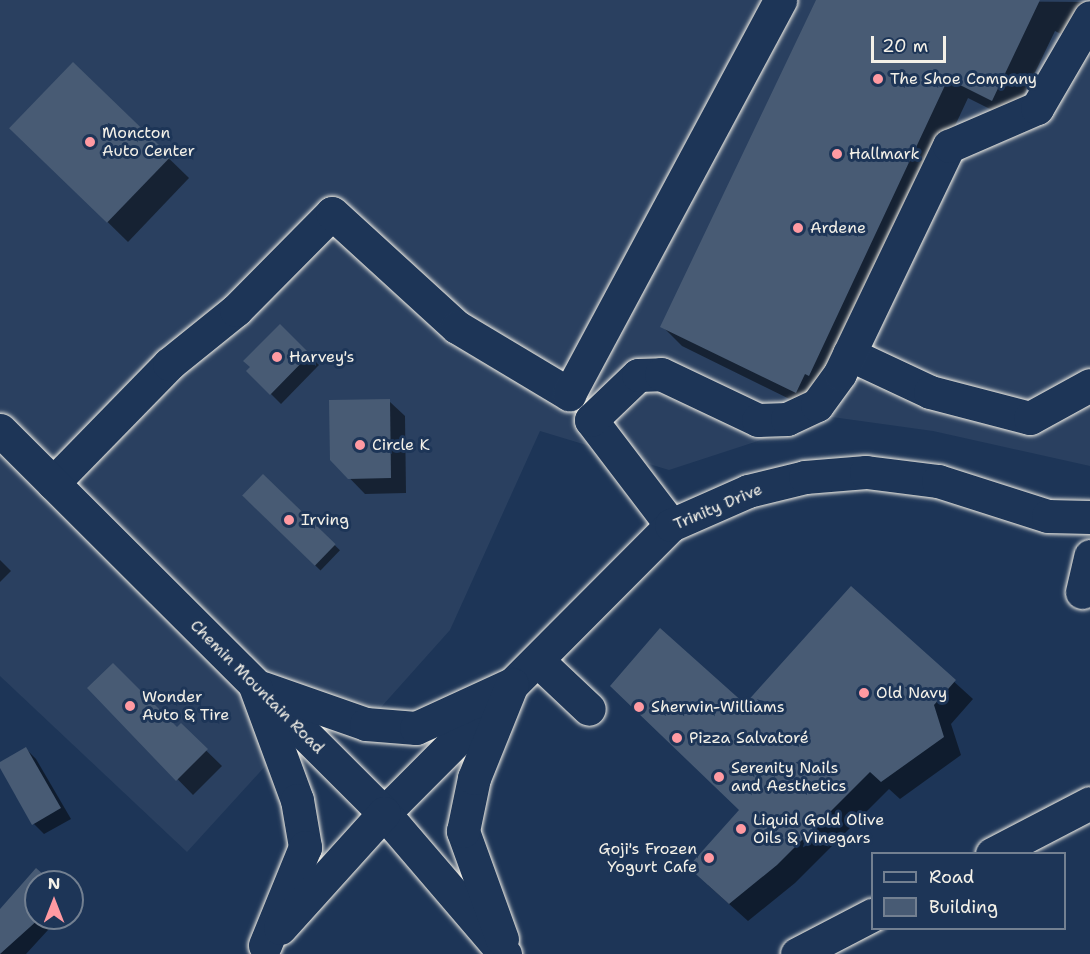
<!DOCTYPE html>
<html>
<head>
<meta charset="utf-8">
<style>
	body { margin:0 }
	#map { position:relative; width:1090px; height:954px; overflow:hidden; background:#1d3557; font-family:"Shantell Sans",sans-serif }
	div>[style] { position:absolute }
	.built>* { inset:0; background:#2a4060 }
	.shadow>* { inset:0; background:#0007; transform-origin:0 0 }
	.building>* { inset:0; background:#485b74; transform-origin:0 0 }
	.roads { filter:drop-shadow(0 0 2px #f4f1e8) drop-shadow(0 0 2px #f4f1e8) }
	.minor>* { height:33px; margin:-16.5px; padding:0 16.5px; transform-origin:16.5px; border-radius:16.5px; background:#1d3557 }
	.major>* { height:33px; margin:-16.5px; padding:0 16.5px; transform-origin:16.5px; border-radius:16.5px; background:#1d3557 }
	.highway>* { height:33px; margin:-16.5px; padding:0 16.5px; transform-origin:16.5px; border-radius:16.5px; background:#1d3557 }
	.dots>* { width:16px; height:16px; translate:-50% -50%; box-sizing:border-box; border:3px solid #1d3557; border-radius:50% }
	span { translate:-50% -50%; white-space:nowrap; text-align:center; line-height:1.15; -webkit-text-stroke:6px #1d3557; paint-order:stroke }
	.poi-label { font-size:16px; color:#f4f1e8 }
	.left { translate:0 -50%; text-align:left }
	.right { translate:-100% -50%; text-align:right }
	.street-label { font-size:16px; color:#f4f1e8 }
	.legend { position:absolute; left:871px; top:852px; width:195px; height:78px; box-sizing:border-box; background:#1d3557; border:2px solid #738091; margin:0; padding:8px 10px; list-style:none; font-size:18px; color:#f4f1e8 }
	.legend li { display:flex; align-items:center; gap:12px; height:30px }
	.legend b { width:30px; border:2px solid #738091 }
	.north { position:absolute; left:24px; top:870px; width:60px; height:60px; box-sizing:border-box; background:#1d3557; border:2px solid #738091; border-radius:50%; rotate:0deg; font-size:16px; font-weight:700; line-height:24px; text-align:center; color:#f4f1e8 }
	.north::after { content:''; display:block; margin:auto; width:21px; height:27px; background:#ff9aa2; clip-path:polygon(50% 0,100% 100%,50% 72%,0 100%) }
	.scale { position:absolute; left:871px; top:36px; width:75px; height:27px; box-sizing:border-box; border:3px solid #f4f1e8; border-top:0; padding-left:8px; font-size:18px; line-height:21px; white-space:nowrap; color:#f4f1e8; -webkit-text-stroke:4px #1d3557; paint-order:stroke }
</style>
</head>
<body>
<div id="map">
	<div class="built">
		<i style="clip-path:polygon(0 0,1090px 0,1090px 466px,933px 431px,832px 417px,669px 470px,540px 431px,450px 630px,366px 724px,255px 686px,279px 751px,187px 852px,0 676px)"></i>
	</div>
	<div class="shadow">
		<i style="clip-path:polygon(818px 0,1088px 2px,1069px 38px,1055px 31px,1012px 120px,968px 98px,829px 395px,816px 412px,682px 346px,662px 326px)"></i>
		<i style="clip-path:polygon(73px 65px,189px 178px,128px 242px,32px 148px)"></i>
		<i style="clip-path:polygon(280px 326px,319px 365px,281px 404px,248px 371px)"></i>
		<i style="clip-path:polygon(389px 401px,405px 416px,406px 493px,365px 494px,331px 459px)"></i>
		<i style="left:263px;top:476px;width:107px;height:28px;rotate:44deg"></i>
		<i style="clip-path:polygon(0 560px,11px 571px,0 582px)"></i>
		<i style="clip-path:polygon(851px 588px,973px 699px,951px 724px,961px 755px,900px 799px,889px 789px,795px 883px,748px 921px,708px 885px,741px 811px,745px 707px)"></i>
		<i style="clip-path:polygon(89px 688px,177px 729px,181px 726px,222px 766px,193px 795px)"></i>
		<i style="clip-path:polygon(26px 749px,36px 759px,71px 819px,44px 834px,34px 824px,0 765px)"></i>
		<i style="clip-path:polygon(36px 870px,50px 882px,36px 882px,36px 918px,59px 918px,26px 954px,0 954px,0 911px)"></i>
	</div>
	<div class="building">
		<i style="clip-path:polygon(816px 0,1040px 0,992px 101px,948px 79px,809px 376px,805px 374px,796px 393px,660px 327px)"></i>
		<i style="left:73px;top:62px;width:136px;height:92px;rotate:44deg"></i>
		<i style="clip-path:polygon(280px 324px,310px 354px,270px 395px,246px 371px,250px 367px,243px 361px)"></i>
		<i style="clip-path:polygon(390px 399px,391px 478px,348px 479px,330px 460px,329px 400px)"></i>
		<i style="left:263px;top:474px;width:101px;height:30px;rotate:44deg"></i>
		<i style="clip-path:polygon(851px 586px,956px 680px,934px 705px,944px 737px,881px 782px,870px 772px,777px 865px,729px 904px,688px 867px,739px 810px,610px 686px,660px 628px,745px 704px)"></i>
		<i style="clip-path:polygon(113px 663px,177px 727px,181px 723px,208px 749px,176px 781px,87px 688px)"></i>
		<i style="clip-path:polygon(26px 747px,61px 808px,32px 825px,0 768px,0 762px)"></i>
		<i style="clip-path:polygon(36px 868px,52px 882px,36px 882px,36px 918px,40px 918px,0 954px,0 909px)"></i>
	</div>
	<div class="roads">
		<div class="minor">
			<i style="left:849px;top:354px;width:89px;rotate:25.1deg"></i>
			<i style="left:930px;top:392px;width:103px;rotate:14.6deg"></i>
			<i style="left:1030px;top:418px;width:68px;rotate:-28.8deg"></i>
			<i style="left:53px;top:483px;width:166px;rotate:-45.7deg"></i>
			<i style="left:169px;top:364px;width:86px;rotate:-38.9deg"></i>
			<i style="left:236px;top:310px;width:136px;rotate:-45.3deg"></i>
			<i style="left:332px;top:213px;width:169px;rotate:42.4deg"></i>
			<i style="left:457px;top:327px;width:131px;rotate:30.9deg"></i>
			<i style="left:569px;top:394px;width:447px;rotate:-61.8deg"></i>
			<i style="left:671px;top:525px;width:132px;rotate:-127.3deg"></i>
			<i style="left:591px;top:420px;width:65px;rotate:-43.8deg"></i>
			<i style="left:638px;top:375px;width:23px;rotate:-2deg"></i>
			<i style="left:661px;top:374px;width:107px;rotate:25.4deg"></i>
			<i style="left:758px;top:420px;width:29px;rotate:-2deg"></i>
			<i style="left:787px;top:419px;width:33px;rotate:-25deg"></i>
			<i style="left:817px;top:405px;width:39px;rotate:-54deg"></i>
			<i style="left:840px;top:373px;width:252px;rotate:-64.4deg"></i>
			<i style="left:949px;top:146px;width:96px;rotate:-23.4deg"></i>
			<i style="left:1037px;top:108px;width:105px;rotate:-59.8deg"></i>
			<i style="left:1082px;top:592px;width:37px;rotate:-77deg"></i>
			<i style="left:537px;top:660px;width:71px;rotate:43.3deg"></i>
			<i style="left:384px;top:813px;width:407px;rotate:-45.1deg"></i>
			<i style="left:671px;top:525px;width:84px;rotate:-23.8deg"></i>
			<i style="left:748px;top:491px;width:59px;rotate:-13.8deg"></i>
			<i style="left:805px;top:477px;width:61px;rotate:-4.7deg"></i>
			<i style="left:866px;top:472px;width:73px;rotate:7.1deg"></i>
			<i style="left:938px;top:481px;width:115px;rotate:17.7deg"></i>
			<i style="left:1048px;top:516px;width:42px;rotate:1.4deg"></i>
		</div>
		<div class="major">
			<i style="left:0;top:430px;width:542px;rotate:44.93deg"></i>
			<i style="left:384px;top:813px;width:186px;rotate:49.4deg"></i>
			<i style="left:263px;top:688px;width:109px;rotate:19.3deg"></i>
			<i style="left:366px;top:724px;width:50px;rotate:4.6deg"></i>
			<i style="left:416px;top:728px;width:106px;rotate:-24.6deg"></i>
			<i style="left:502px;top:939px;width:115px;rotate:-109.9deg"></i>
			<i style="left:463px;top:831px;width:54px;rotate:-78.3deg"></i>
			<i style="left:474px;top:778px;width:101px;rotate:-68deg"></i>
		</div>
		<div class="highway">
			<i style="left:255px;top:686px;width:121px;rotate:69.8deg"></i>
			<i style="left:297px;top:800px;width:48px;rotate:80.3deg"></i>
			<i style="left:305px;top:847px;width:106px;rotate:112.2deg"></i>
			<i style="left:992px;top:854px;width:110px;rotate:-27.5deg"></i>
			<i style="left:280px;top:928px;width:155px;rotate:-47.9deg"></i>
			<i style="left:797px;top:954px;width:85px;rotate:-27.5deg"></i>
		</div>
	</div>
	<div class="dots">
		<i style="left:878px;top:79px;background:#ff9aa2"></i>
		<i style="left:90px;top:142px;background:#ff9aa2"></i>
		<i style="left:837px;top:154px;background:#ff9aa2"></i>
		<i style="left:798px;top:228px;background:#ff9aa2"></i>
		<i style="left:277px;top:357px;background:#ff9aa2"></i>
		<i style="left:360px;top:445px;background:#ff9aa2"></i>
		<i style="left:289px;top:520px;background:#ff9aa2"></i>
		<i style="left:864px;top:693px;background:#ff9aa2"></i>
		<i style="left:130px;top:706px;background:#ff9aa2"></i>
		<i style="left:639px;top:707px;background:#ff9aa2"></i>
		<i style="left:677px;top:738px;background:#ff9aa2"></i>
		<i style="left:719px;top:777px;background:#ff9aa2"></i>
		<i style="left:741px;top:829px;background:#ff9aa2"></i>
		<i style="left:709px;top:858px;background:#ff9aa2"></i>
	</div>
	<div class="poi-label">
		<span class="left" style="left:890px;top:79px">The Shoe Company</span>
		<span class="left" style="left:102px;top:142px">Moncton<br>Auto Center</span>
		<span class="left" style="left:849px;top:154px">Hallmark</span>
		<span class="left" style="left:810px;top:228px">Ardene</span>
		<span class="left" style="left:289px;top:357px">Harvey's</span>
		<span class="left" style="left:372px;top:445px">Circle K</span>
		<span class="left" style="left:301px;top:520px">Irving</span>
		<span class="left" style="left:876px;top:693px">Old Navy</span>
		<span class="left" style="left:142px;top:706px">Wonder<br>Auto &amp; Tire</span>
		<span class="left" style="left:651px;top:707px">Sherwin-Williams</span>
		<span class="left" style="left:689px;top:738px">Pizza Salvatoré</span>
		<span class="left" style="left:731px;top:777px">Serenity Nails<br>and Aesthetics</span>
		<span class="left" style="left:753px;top:829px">Liquid Gold Olive<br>Oils &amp; Vinegars</span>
		<span class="right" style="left:697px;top:858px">Goji's Frozen<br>Yogurt Cafe</span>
	</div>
	<div class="street-label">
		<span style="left:718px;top:507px;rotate:-23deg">Trinity Drive</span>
		<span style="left:257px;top:687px;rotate:45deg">Chemin Mountain Road</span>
	</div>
	<ul class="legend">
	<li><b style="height:8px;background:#1d3557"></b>Road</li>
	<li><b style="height:16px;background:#485b74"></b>Building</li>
	</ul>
	<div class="north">N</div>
	<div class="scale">20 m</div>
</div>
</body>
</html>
